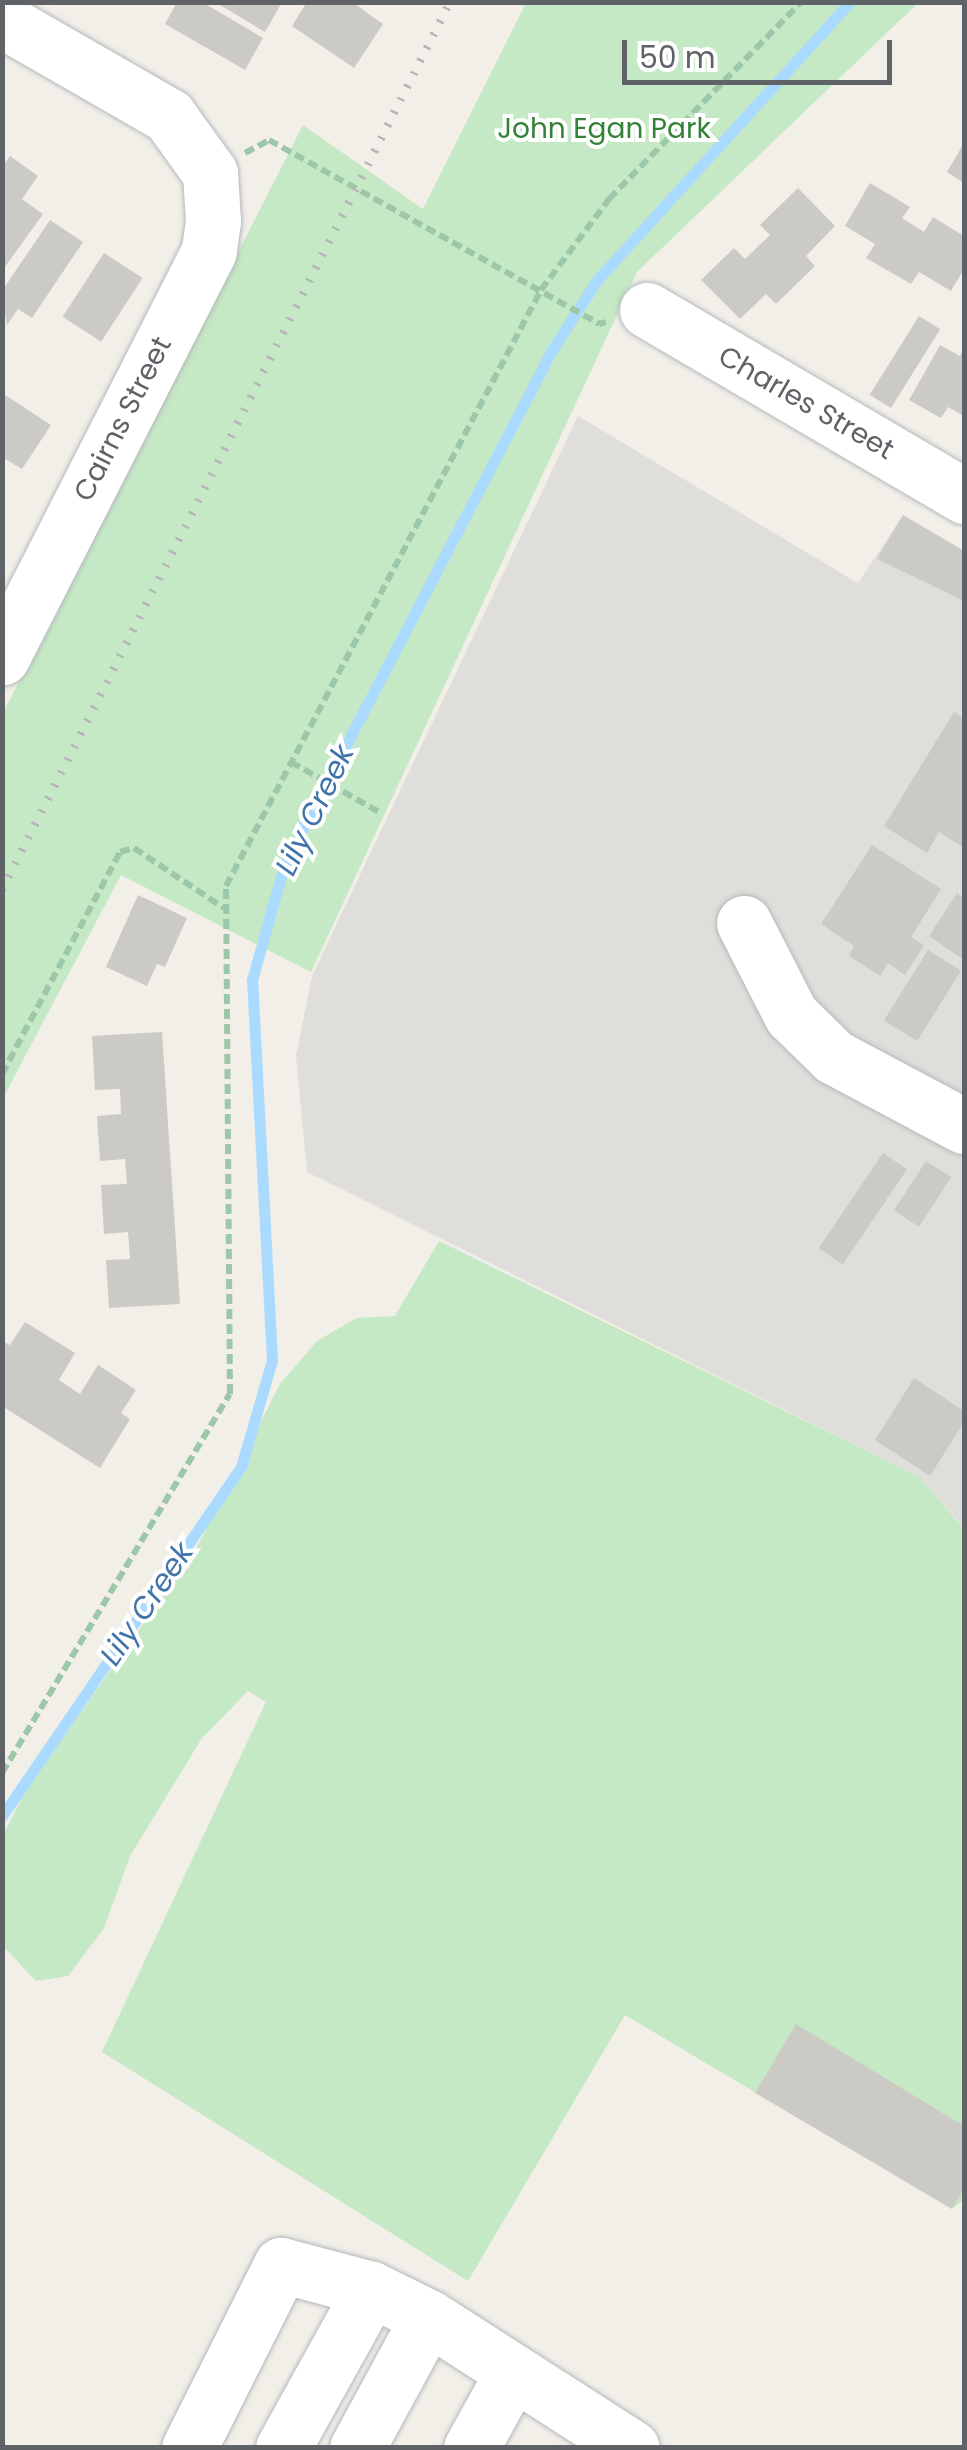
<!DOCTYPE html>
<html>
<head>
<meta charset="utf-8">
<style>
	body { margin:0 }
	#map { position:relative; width:967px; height:2450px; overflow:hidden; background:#f1efe8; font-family:Poppins,sans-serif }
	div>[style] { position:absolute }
	.industrial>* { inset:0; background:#e0deda }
	.green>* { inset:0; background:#c5e8c5 }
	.stream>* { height:11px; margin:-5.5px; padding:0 5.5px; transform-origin:5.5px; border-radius:5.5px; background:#aadaff }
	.building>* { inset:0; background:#cccac5; transform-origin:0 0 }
	.path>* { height:6px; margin-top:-3px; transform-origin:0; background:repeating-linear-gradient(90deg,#9cc7a9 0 10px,transparent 0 15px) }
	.roads { filter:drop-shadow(0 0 2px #b5b8bc) drop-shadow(0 0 2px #b5b8bc) }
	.minor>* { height:55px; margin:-27.5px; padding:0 27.5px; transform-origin:27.5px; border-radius:27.5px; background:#fff }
	.rail>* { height:8px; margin-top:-4px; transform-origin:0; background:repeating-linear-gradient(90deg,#b6b7b8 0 2.5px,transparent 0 14.5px) }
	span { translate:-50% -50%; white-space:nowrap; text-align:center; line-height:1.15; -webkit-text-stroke:8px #fff; paint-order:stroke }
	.park-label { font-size:28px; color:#348238 }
	.street-label { font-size:28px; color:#5f6368 }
	.water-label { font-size:30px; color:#4174aa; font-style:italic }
	.frame { position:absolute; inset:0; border:5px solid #5f6368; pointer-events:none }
	.scale { position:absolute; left:622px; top:40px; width:270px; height:45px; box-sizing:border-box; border:5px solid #5f6368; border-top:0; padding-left:12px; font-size:30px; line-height:35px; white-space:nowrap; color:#5f6368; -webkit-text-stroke:8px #fff; paint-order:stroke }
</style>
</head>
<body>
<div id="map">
	<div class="industrial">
		<i style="clip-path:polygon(578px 416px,858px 583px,903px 515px,964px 551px,964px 1528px,920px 1477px,307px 1172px,296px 1056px,312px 976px)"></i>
	</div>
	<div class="green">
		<i style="clip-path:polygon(526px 3px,918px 3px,637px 272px,311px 972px,121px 875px,3px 1098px,3px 713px,303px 125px,423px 209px)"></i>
		<i style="clip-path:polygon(439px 1241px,920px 1477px,964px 1529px,964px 2199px,952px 2209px,625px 2015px,468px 2281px,102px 2052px,266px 1702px,248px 1691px,202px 1738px,130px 1856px,104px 1928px,68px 1976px,36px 1981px,3px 1946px,2px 1837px,26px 1790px,196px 1549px,280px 1384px,317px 1341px,357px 1318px,395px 1316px)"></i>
	</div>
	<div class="stream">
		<i style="left:2px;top:1816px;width:423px;rotate:-55.6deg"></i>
		<i style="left:241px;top:1467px;width:111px;rotate:-73.8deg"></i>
		<i style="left:272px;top:1360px;width:381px;rotate:-93deg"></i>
		<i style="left:252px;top:980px;width:123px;rotate:-74.4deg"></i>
		<i style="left:285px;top:862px;width:577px;rotate:-62.46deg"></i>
		<i style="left:552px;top:350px;width:83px;rotate:-57.3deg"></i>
		<i style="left:597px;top:280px;width:376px;rotate:-47.7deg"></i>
	</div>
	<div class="building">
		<i style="clip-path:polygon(177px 2px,202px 2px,263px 38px,245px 70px,165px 24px)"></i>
		<i style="clip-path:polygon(215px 2px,282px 2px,265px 32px)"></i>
		<i style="clip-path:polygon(307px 2px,352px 2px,383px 24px,354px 68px,292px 26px)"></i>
		<i style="clip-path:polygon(964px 143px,964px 183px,947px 172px)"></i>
		<i style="clip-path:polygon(10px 156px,38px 176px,22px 199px,43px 214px,2px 271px,2px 167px)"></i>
		<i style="clip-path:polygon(870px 183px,910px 207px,902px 218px,924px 232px,933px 217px,964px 236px,964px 269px,951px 291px,919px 272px,911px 284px,866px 258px,875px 244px,845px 226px)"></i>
		<i style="clip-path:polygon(798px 188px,835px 226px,806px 256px,815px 266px,776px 304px,766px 294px,740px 319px,701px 280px,734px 248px,745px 259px,770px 235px,760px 225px)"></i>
		<i style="clip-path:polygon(50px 220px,83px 242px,32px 318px,18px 309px,7px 325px,2px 291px)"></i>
		<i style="left:104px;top:253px;width:46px;height:76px;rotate:33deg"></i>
		<i style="left:919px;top:316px;width:25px;height:93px;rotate:32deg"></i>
		<i style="clip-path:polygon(940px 345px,960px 356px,964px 347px,964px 416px,948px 407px,941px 418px,909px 400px)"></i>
		<i style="clip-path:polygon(2px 393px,51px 425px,22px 469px,2px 457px)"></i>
		<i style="clip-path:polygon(903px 515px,964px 551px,964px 601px,877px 559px)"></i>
		<i style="clip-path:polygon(954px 712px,964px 719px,964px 848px,939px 832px,927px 853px,884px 826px)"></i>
		<i style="clip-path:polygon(872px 845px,941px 889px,911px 937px,924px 945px,905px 975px,888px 963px,880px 976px,849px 956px,854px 946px,821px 924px)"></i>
		<i style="clip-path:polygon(957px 893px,964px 898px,964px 960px,929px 936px)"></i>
		<i style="clip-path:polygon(138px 895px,187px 918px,165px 967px,157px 964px,147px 986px,106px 967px)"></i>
		<i style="left:928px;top:950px;width:39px;height:83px;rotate:32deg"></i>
		<i style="clip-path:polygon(162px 1032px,180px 1304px,109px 1308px,106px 1260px,130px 1259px,128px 1232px,104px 1234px,101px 1185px,127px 1184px,125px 1159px,100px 1161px,97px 1116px,121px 1114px,120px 1089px,95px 1090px,92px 1036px)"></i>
		<i style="left:883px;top:1153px;width:29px;height:115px;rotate:34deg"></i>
		<i style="left:926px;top:1161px;width:30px;height:59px;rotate:33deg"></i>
		<i style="clip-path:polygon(25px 1322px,75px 1353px,59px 1380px,80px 1394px,98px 1365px,136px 1390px,121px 1413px,130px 1419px,100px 1468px,2px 1406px,2px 1341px,10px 1345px)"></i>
		<i style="clip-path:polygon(914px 1378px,964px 1411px,964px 1422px,930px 1476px,875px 1440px)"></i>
		<i style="clip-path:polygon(796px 2024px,964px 2126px,964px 2188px,952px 2209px,755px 2093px)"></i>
	</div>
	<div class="path">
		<i style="left:245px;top:153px;width:27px;rotate:-28deg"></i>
		<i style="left:269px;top:140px;width:378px;rotate:29.1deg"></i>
		<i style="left:599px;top:324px;width:7px;rotate:-16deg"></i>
		<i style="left:291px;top:762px;width:101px;rotate:29.6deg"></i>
		<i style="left:2px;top:1074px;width:251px;rotate:-62deg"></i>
		<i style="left:120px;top:852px;width:15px;rotate:-16deg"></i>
		<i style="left:134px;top:848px;width:108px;rotate:33.7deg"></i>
		<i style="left:2px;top:1773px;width:442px;rotate:-59deg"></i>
		<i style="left:230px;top:1394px;width:508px;rotate:-90.45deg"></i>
		<i style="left:226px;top:886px;width:674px;rotate:-62.14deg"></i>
		<i style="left:541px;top:290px;width:114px;rotate:-53.2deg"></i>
		<i style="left:609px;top:199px;width:275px;rotate:-45.7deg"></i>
	</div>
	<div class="roads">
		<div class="minor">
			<i style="left:2px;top:20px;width:193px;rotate:29.9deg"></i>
			<i style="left:169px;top:116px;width:70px;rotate:54.3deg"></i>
			<i style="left:210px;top:173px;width:48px;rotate:86.4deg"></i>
			<i style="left:213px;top:221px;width:30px;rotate:98deg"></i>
			<i style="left:209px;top:251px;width:456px;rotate:117deg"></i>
			<i style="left:647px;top:310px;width:368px;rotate:30.4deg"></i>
			<i style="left:744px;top:923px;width:103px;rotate:62.9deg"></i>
			<i style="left:791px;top:1015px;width:60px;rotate:44.3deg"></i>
			<i style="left:834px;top:1057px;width:147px;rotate:28deg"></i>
			<i style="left:189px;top:2448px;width:205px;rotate:-63.3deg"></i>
			<i style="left:281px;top:2265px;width:93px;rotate:14.9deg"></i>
			<i style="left:371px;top:2289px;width:64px;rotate:26.2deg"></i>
			<i style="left:428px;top:2317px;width:242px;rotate:32.7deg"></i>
			<i style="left:283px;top:2448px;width:182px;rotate:-61deg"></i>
			<i style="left:357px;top:2448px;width:149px;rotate:-61.5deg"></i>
			<i style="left:471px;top:2448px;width:87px;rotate:-61.1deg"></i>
		</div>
	</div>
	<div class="rail">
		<i style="left:2px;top:890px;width:995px;rotate:-63.23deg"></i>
	</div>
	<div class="park-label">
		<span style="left:604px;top:129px">John Egan Park</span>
	</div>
	<div class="street-label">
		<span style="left:806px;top:403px;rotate:30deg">Charles Street</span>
		<span style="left:123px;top:419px;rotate:-63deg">Cairns Street</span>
	</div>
	<div class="water-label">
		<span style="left:315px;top:810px;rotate:-64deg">Lily Creek</span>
		<span style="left:147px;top:1604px;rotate:-56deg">Lily Creek</span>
	</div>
	<div class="frame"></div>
	<div class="scale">50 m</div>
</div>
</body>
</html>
